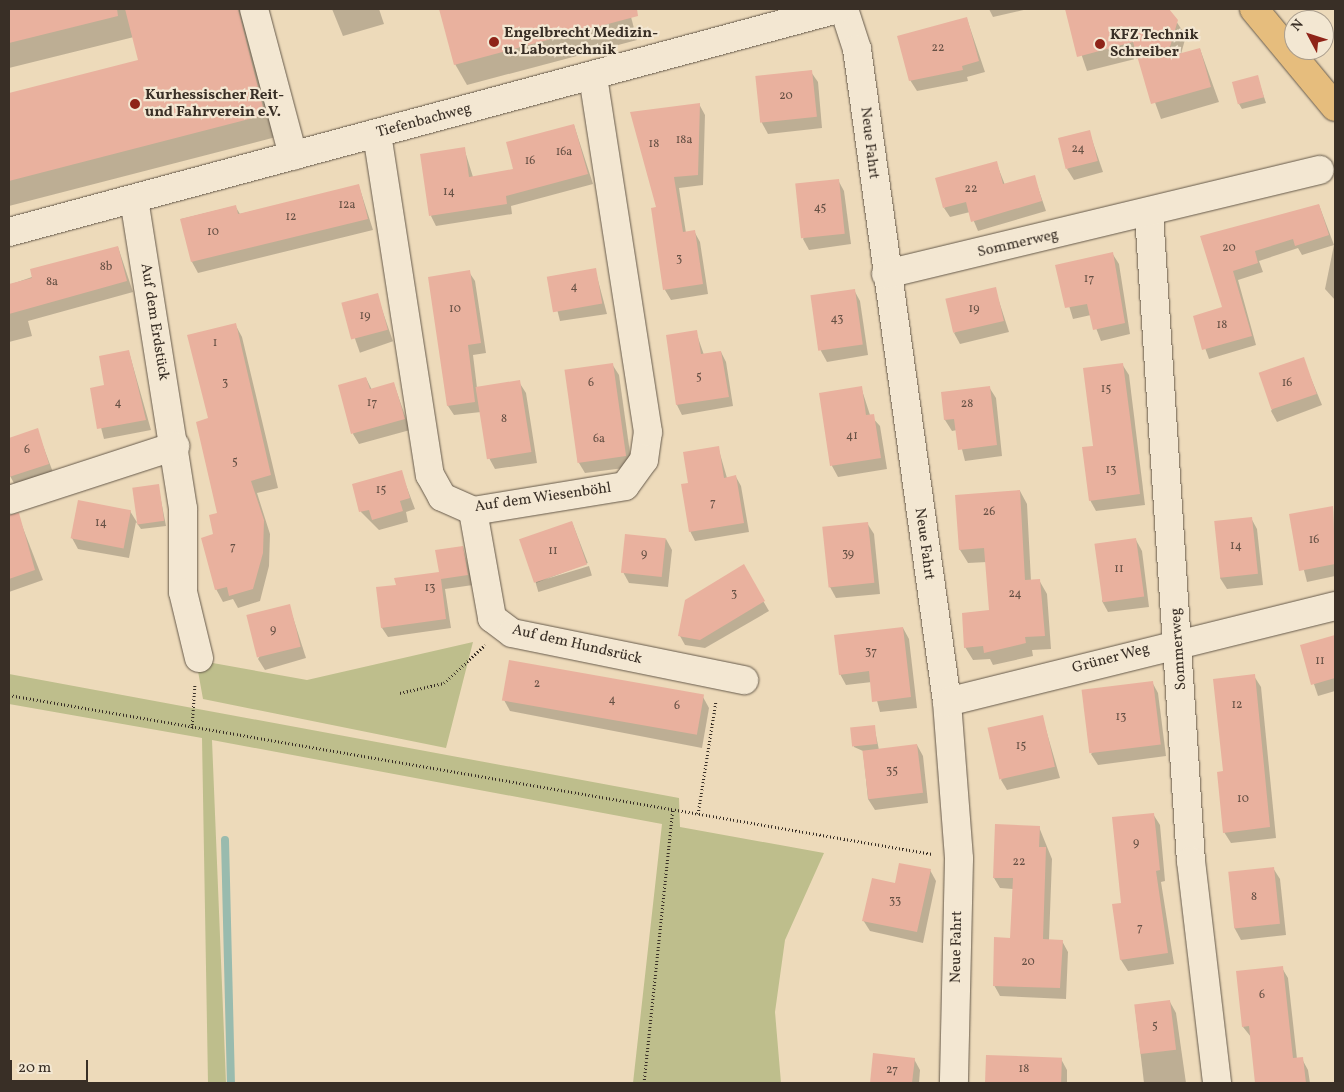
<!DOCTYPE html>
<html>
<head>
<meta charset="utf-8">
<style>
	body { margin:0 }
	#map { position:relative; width:1344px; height:1092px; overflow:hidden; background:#eddaba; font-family:Vollkorn,serif }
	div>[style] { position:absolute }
	.green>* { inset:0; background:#bebe8c }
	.shadow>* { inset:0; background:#0003; transform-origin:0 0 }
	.stream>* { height:8px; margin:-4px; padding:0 4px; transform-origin:4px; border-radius:4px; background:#99bbae }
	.building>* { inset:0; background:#e9b19e; transform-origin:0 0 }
	.path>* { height:3px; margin-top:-1.5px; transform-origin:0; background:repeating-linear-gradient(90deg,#392f26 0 1px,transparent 0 3.5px) }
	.roads { filter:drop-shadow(0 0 1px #665a4b) drop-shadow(0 0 1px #665a4b) }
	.minor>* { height:28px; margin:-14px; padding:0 14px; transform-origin:14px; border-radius:14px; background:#f3e7d2 }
	.major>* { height:28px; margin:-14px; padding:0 14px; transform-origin:14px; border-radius:14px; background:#e6bd7d }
	.dots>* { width:14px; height:14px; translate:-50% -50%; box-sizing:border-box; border:2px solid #f3e7d2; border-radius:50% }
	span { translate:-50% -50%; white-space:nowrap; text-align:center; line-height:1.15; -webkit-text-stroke:4.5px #f3e7d2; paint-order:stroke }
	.number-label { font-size:12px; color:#655044 }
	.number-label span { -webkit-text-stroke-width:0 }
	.poi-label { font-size:15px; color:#392f26; font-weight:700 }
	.left { translate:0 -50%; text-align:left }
	.street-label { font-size:15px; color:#392f26 }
	.frame { position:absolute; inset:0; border:10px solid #392f26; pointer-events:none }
	.north { position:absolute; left:1284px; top:10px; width:50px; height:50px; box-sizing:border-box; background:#f3e7d2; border:1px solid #a99d8d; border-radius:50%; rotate:310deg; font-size:14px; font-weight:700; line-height:20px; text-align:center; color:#392f26 }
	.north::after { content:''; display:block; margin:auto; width:18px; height:22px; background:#8f2418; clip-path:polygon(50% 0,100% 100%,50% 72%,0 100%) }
	.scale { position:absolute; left:10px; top:1060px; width:78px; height:22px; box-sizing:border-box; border:2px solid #392f26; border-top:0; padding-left:6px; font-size:15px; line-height:18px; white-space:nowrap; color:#392f26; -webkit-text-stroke:4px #f3e7d2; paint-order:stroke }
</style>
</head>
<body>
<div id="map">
	<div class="green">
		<i style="clip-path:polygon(473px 642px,446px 748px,203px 699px,196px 660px,307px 680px)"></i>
		<i style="clip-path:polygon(9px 674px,679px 798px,680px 827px,824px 853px,785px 940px,775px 1012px,781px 1083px,633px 1083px,662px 824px,212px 740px,226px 1083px,208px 1083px,202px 738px,9px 704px)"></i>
	</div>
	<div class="shadow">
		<i style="clip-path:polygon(9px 9px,243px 9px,276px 137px,9px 206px,9px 95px,140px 61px,134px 37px,9px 68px)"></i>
		<i style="clip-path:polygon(332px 9px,379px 9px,384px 24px,343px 36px)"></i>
		<i style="clip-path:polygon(440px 9px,629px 9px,637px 40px,467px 85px,455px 64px)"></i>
		<i style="clip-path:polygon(989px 9px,1028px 9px,993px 17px)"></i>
		<i style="clip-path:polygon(1066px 9px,1168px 9px,1186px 36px,1181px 54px,1200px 49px,1219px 102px,1161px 119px,1139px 58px,1087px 71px)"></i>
		<i style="clip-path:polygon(967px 19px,985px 72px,967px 77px,968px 81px,917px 91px,910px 80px)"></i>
		<i style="clip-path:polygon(811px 72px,818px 82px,822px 128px,768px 134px,762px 123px,757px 77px)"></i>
		<i style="clip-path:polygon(1257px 76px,1266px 103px,1242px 109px,1239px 104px)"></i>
		<i style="clip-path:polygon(699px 104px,705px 115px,703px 185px,679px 188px,686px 233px,694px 231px,700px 242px,708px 294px,671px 300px,665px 290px,653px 209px,658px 208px)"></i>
		<i style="clip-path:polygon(574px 125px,593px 184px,511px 206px,512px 214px,436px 226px,431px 216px,464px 148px,473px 177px,515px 170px)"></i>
		<i style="clip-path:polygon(1089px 131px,1103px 172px,1074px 180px,1067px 169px)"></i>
		<i style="clip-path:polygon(996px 162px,1005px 185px,1034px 176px,1046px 211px,978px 231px,970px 212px,950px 217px,944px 208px)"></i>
		<i style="clip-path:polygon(838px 180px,844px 191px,851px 244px,809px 250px,803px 239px)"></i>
		<i style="clip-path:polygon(359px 186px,373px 230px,198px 273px,192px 262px,181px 219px,235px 206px,240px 214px)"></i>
		<i style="clip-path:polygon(1319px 205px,1334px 245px,1302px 255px,1298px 248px,1259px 261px,1263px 272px,1238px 280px,1256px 345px,1209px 359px,1194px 317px,1224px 308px,1201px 237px)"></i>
		<i style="clip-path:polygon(1334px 245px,1335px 246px,1335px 300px,1325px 289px)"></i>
		<i style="clip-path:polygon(118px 247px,133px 292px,28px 321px,32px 336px,9px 342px,9px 285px)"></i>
		<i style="clip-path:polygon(1112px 253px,1119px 264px,1130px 334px,1101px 341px,1091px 315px,1073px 319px,1057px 266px)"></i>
		<i style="clip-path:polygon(595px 269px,607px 314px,560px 321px,549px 277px)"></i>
		<i style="clip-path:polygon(469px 272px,475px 281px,486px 353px,473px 355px,477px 388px,519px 382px,526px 393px,537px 463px,495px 469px,489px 458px,481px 412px,454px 415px,448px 406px)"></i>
		<i style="clip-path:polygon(995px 289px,1009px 332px,960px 344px,954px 333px)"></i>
		<i style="clip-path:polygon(854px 290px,860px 301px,868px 355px,827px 362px,821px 351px,812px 297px)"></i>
		<i style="left:377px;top:295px;width:49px;height:35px;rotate:71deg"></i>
		<i style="clip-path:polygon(235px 324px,242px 337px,278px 488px,257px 493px,270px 534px,269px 566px,260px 601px,238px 608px,233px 599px,223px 602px,216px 589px,218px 514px,209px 419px)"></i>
		<i style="clip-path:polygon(696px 332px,704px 355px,721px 352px,726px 362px,733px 406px,682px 415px,677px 405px,667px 336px)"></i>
		<i style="clip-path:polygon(129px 352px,151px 430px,104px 439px,91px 389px,105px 386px)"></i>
		<i style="clip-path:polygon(1303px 359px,1322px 405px,1277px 422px,1271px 411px)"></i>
		<i style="clip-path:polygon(612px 364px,619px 375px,632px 467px,585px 473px,579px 463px)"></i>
		<i style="clip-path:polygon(1122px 364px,1129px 375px,1145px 505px,1096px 511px,1090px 500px)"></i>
		<i style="clip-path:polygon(366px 378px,372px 390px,394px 384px,410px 430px,359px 444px,353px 434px)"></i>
		<i style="clip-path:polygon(861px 387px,870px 415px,880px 426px,887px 469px,838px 477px,832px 466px,820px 394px)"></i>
		<i style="clip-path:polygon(989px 387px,996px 398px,1002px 456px,965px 461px,957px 430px,952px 431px,945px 420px,942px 393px)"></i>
		<i style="clip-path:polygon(37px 430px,54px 475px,16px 487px,9px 474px,9px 439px)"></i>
		<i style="clip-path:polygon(718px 447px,727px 478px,736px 477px,741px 486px,749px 532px,695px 541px,690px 531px,689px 484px)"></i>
		<i style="clip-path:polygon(401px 472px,415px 509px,406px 512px,408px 522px,379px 530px,361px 512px,353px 485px)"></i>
		<i style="clip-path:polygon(158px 485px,166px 526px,141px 529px,136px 522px,129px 558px,78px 549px,72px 538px,130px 511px,138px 524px)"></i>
		<i style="clip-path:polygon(1020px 491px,1027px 504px,1031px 581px,1039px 580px,1047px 594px,1051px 649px,1032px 650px,1033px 656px,993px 665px,990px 659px,973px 660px,965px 647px,991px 611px,987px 562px,968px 563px,960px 550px,956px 496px)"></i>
		<i style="clip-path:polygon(1333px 507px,1335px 576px,1307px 582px,1290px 515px)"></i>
		<i style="clip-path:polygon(1251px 518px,1257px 529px,1263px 585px,1227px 589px,1220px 578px)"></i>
		<i style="left:572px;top:522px;width:44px;height:55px;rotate:69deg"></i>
		<i style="clip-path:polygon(21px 523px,43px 580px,9px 592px,9px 527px)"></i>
		<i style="clip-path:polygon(867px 523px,874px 534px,880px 594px,836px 598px,830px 587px)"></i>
		<i style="clip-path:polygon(666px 539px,672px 550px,668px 587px,629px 583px,623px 572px)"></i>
		<i style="clip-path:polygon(1136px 540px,1142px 551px,1149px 607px,1108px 612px,1102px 601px)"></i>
		<i style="clip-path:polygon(463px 547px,473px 585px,445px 589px,451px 628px,388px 637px,382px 628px,397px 586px,440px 573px)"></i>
		<i style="left:589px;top:566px;width:10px;height:56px;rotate:73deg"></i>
		<i style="clip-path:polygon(743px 566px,769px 611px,705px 648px,685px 645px,680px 636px)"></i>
		<i style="clip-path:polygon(289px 605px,306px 658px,265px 670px,258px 659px)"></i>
		<i style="clip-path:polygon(903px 628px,909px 639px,917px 708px,880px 712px,872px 682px,846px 685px,840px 674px)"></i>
		<i style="clip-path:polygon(1335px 636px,1335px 691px,1318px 696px,1301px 646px)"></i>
		<i style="clip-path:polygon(1254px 676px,1261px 687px,1276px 838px,1231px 843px,1224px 832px)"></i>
		<i style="clip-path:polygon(1152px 682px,1158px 693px,1166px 756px,1098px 765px,1091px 754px)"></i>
		<i style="clip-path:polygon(703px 697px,709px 708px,702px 748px,510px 711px,504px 700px)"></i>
		<i style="clip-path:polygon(1042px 716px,1060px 778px,1007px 790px,1001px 780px)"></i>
		<i style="clip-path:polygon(874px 726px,879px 750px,917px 745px,923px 756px,928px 803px,875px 810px,868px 799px,863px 751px,854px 747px,851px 729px)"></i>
		<i style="clip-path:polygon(1153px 814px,1160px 825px,1165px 881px,1161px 882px,1174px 964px,1128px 971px,1121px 960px,1122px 904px)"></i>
		<i style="clip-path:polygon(1039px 827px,1052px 859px,1049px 940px,1062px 941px,1068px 952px,1066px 999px,1000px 996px,994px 985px,1011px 939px,1013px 889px,1000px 888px,994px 878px)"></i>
		<i style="clip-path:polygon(1273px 868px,1280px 879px,1286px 935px,1241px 940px,1235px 929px,1229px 873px)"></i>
		<i style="clip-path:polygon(930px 870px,936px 881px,923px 943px,870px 931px,863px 920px,895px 884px)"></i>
		<i style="clip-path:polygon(1282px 968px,1288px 978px,1297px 1059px,1302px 1059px,1308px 1070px,1310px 1083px,1256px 1083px,1251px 1037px,1243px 1027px)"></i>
		<i style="clip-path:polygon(1170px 1002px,1176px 1013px,1186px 1083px,1144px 1083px,1135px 1006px)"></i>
		<i style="clip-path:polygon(874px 1054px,914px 1059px,920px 1070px,919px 1083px,871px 1083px)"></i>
		<i style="clip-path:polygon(988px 1056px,1061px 1059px,1067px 1070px,1067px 1083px,987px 1083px)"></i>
	</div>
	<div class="stream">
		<i style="left:225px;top:840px;width:243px;rotate:88.6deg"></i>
	</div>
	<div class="building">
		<i style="clip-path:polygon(9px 9px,117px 9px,118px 16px,9px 43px)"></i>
		<i style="clip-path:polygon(125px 9px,238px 9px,265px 115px,9px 181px,9px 93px,138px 60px)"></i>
		<i style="clip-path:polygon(439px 9px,637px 9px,638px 16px,454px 65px)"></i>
		<i style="clip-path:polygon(1065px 9px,1169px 9px,1178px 20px,1167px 57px,1200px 48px,1211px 87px,1151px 104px,1133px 42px,1077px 57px)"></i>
		<i style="clip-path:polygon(967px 17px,979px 61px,962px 66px,963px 70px,909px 81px,897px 36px)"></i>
		<i style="left:812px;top:70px;width:47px;height:57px;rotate:84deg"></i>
		<i style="left:1258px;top:75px;width:23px;height:27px;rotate:75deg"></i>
		<i style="clip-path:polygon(700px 103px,698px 175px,674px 177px,683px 232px,695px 230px,703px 284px,663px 290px,651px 208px,656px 207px,630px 112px)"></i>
		<i style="clip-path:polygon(574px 124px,588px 174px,506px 196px,507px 204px,429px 216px,420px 154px,465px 147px,469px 177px,513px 169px,506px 142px)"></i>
		<i style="left:1090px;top:130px;width:32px;height:33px;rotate:76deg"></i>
		<i style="clip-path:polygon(997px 161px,1003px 184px,1035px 175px,1042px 201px,971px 222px,966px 202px,943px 208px,935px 178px)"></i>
		<i style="left:839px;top:179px;width:55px;height:44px;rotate:84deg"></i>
		<i style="clip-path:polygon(359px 184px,368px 219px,191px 262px,180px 219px,236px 205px,238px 214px)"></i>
		<i style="clip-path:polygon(1319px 204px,1329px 235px,1295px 246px,1293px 239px,1255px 251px,1258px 263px,1233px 271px,1252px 336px,1202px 350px,1193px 316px,1222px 307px,1200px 236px)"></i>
		<i style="clip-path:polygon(118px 246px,127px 281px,9px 314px,9px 284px,32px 278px,30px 269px)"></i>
		<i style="clip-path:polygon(1113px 252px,1125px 323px,1093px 330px,1087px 304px,1065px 308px,1055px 265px)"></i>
		<i style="left:596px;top:268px;width:36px;height:50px;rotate:80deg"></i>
		<i style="clip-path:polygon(470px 270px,481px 343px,468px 345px,475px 402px,447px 406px,428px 277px)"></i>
		<i style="left:996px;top:287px;width:35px;height:52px;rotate:77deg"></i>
		<i style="left:855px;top:289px;width:56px;height:45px;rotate:82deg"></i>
		<i style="left:378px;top:293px;width:38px;height:38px;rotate:75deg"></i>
		<i style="clip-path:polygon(236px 323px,271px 475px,251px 481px,264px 520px,263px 553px,253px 589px,229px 596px,227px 587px,215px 590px,201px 538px,213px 534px,209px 515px,217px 513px,196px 422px,208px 418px,187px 335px)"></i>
		<i style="clip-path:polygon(697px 330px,701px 354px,721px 351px,729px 397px,676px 405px,666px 335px)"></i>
		<i style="clip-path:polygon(129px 350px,146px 420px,97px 429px,90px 388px,104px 385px,99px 356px)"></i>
		<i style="left:1304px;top:357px;width:39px;height:48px;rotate:71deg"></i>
		<i style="left:613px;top:363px;width:94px;height:49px;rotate:82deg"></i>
		<i style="clip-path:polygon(1123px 363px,1140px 494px,1089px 501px,1082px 447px,1093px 446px,1083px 368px)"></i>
		<i style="clip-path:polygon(366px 377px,370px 389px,394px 382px,405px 419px,351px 434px,338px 385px)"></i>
		<i style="left:520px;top:380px;width:73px;height:45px;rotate:81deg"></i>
		<i style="clip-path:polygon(862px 386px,866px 415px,874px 414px,881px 458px,830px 466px,819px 393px)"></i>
		<i style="clip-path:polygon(990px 386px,997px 445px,958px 450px,954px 419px,944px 420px,941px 392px)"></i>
		<i style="clip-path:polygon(38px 428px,49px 464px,9px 477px,9px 438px)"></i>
		<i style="clip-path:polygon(719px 446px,724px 478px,736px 475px,744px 523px,689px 532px,681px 484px,688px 483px,683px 452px)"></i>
		<i style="clip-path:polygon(402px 470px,410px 498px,400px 501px,403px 511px,372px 520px,369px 510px,359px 512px,352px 484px)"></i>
		<i style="left:159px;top:484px;width:37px;height:27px;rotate:82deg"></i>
		<i style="clip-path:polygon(1020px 490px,1025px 580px,1040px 579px,1045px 636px,1025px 637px,1026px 643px,984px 653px,983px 646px,964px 648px,962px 613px,989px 610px,984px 548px,959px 550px,955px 495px)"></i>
		<i style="left:78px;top:500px;width:54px;height:39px;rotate:11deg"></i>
		<i style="clip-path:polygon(1333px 506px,1335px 564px,1299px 571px,1289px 514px)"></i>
		<i style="clip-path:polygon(19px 513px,35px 570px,9px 579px,9px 515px)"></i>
		<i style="left:1252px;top:517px;width:57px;height:38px;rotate:84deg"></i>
		<i style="left:572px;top:521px;width:46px;height:56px;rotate:71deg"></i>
		<i style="left:868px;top:522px;width:61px;height:46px;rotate:84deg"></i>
		<i style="left:625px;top:534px;width:41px;height:39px;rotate:6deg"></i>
		<i style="left:1136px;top:538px;width:59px;height:42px;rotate:82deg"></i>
		<i style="clip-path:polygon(463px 546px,468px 575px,441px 579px,446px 619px,381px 628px,376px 587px,396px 585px,394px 578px,439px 572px,435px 550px)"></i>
		<i style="clip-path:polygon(744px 564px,765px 601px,700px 640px,678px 636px,685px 600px)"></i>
		<i style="left:290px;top:604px;width:44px;height:45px;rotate:76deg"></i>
		<i style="clip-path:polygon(903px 627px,911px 697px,872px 702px,869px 671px,839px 675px,834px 635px)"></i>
		<i style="clip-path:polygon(1335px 635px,1335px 678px,1311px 685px,1300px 645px)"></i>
		<i style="left:509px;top:660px;width:198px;height:41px;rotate:10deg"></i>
		<i style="clip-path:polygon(1255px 674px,1270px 827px,1223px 833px,1217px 772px,1223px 771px,1213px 679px)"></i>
		<i style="left:1153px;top:681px;width:64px;height:72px;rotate:83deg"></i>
		<i style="left:1043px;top:715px;width:53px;height:57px;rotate:77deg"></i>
		<i style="left:875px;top:725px;width:19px;height:25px;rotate:84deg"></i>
		<i style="left:917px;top:744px;width:49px;height:55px;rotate:83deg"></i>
		<i style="clip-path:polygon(1154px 813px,1160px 870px,1156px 871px,1168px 953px,1120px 960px,1112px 904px,1121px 903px,1112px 817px)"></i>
		<i style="clip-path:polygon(995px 824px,1040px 826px,1039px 847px,1046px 847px,1043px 939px,1063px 940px,1060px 988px,993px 986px,994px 937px,1010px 938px,1013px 878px,993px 878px)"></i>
		<i style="clip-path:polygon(899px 863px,931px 869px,917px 932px,862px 921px,872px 878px,895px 883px)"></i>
		<i style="left:1274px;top:867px;width:57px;height:46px;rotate:84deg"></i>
		<i style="clip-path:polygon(1283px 966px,1293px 1058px,1303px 1057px,1306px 1083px,1255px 1083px,1249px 1026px,1242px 1027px,1236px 971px)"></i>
		<i style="left:1170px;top:1000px;width:50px;height:36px;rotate:83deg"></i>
		<i style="clip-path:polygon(873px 1053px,915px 1058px,912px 1083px,870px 1083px)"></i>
		<i style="left:986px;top:1055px;width:76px;height:28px;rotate:2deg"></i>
	</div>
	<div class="path">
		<i style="left:400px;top:693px;width:45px;rotate:-12.8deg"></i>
		<i style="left:444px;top:683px;width:56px;rotate:-42.8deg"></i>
		<i style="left:9px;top:695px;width:937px;rotate:9.77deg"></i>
		<i style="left:192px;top:728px;width:45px;rotate:-86.2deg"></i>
		<i style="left:698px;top:814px;width:115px;rotate:-81deg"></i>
		<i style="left:644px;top:1083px;width:276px;rotate:-84deg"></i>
	</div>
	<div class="roads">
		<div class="minor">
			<i style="left:254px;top:9px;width:152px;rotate:75.1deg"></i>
			<i style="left:844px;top:9px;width:42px;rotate:72deg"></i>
			<i style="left:857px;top:49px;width:659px;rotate:82.15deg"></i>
			<i style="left:947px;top:702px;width:157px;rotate:85.6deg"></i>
			<i style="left:959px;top:859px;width:224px;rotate:91.3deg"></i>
			<i style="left:377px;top:134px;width:345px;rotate:81.2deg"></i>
			<i style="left:430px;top:475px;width:25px;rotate:61deg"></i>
			<i style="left:442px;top:497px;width:34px;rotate:24deg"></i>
			<i style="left:473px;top:511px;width:154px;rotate:-9.3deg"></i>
			<i style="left:625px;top:486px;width:32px;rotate:-54deg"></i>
			<i style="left:644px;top:460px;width:28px;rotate:-82deg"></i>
			<i style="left:648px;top:432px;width:360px;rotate:-98.8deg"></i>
			<i style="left:134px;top:199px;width:314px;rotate:81deg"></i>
			<i style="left:183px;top:509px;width:83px;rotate:90deg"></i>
			<i style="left:183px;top:592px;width:68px;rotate:76.4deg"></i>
			<i style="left:1149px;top:214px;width:648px;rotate:86.29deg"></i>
			<i style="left:1191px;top:861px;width:224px;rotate:83.3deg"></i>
			<i style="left:9px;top:232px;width:858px;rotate:-15.06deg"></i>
			<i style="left:886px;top:274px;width:446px;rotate:-13.5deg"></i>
			<i style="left:9px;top:500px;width:175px;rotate:-18deg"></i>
			<i style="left:473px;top:511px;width:109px;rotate:79.9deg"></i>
			<i style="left:492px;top:618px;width:25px;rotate:37deg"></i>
			<i style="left:512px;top:633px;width:237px;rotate:11.5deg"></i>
			<i style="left:947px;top:702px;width:400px;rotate:-13.9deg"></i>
		</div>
		<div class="major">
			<i style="left:1254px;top:9px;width:127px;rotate:50.4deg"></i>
		</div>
	</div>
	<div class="dots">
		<i style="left:494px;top:42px;background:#8f2418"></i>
		<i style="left:1100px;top:44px;background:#8f2418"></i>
		<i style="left:135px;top:104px;background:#8f2418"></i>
	</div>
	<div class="number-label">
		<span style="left:938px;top:49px">22</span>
		<span style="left:786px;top:97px">20</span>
		<span style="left:684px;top:141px">18a</span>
		<span style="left:654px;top:145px">18</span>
		<span style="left:1078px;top:150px">24</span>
		<span style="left:564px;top:153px">16a</span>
		<span style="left:530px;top:162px">16</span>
		<span style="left:971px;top:190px">22</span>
		<span style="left:449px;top:193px">14</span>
		<span style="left:347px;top:206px">12a</span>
		<span style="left:820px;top:209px">45</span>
		<span style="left:291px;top:218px">12</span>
		<span style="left:213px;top:233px">10</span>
		<span style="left:1229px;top:249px">20</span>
		<span style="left:679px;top:260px">3</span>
		<span style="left:106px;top:268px">8b</span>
		<span style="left:1089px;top:280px">17</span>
		<span style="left:52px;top:283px">8a</span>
		<span style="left:574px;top:288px">4</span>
		<span style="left:455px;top:310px">10</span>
		<span style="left:974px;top:310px">19</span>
		<span style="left:365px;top:317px">19</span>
		<span style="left:837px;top:320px">43</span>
		<span style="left:1222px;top:326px">18</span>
		<span style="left:215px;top:344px">1</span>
		<span style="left:699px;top:378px">5</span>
		<span style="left:225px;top:384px">3</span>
		<span style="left:591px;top:384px">6</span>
		<span style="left:1287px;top:384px">16</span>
		<span style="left:1106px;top:390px">15</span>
		<span style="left:118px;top:404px">4</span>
		<span style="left:372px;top:404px">17</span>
		<span style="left:967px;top:405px">28</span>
		<span style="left:504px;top:420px">8</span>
		<span style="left:852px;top:437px">41</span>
		<span style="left:599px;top:440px">6a</span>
		<span style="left:27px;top:451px">6</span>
		<span style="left:235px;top:463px">5</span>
		<span style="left:1111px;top:471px">13</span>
		<span style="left:381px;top:491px">15</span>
		<span style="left:713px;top:504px">7</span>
		<span style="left:989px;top:513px">26</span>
		<span style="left:101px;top:524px">14</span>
		<span style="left:1314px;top:541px">16</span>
		<span style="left:1236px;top:547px">14</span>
		<span style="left:233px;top:548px">7</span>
		<span style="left:553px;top:552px">11</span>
		<span style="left:644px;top:555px">9</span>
		<span style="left:848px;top:555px">39</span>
		<span style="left:1119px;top:570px">11</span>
		<span style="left:430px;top:589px">13</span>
		<span style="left:734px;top:595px">3</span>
		<span style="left:1015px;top:595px">24</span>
		<span style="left:273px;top:631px">9</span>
		<span style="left:871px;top:653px">37</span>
		<span style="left:1320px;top:662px">11</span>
		<span style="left:537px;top:685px">2</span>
		<span style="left:612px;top:701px">4</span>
		<span style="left:1237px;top:706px">12</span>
		<span style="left:677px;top:707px">6</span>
		<span style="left:1121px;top:718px">13</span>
		<span style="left:1021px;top:747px">15</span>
		<span style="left:892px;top:772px">35</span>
		<span style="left:1243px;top:800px">10</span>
		<span style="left:1136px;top:844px">9</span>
		<span style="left:1019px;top:863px">22</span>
		<span style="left:1254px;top:898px">8</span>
		<span style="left:895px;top:902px">33</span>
		<span style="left:1140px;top:929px">7</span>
		<span style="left:1028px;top:963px">20</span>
		<span style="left:1262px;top:996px">6</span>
		<span style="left:1155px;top:1027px">5</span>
		<span style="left:1024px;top:1070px">18</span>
		<span style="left:892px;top:1071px">27</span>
	</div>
	<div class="poi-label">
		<span class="left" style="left:504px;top:42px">Engelbrecht Medizin-<br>u. Labortechnik</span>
		<span class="left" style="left:1110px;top:44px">KFZ Technik<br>Schreiber</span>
		<span class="left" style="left:145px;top:104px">Kurhessischer Reit-<br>und Fahrverein e.V.</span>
	</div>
	<div class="street-label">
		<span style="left:424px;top:121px;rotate:-15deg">Tiefenbachweg</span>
		<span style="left:869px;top:143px;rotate:83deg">Neue Fahrt</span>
		<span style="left:1018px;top:244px;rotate:-13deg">Sommerweg</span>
		<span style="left:154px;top:322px;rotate:81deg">Auf dem Erdstück</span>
		<span style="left:543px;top:498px;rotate:-8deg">Auf dem Wiesenböhl</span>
		<span style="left:924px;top:544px;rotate:82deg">Neue Fahrt</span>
		<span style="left:577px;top:645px;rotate:13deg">Auf dem Hundsrück</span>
		<span style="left:1179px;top:649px;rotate:-94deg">Sommerweg</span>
		<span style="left:1111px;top:659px;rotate:-15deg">Grüner Weg</span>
		<span style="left:957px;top:947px;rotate:-89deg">Neue Fahrt</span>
	</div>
	<div class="frame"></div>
	<div class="north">N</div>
	<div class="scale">20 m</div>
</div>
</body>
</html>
